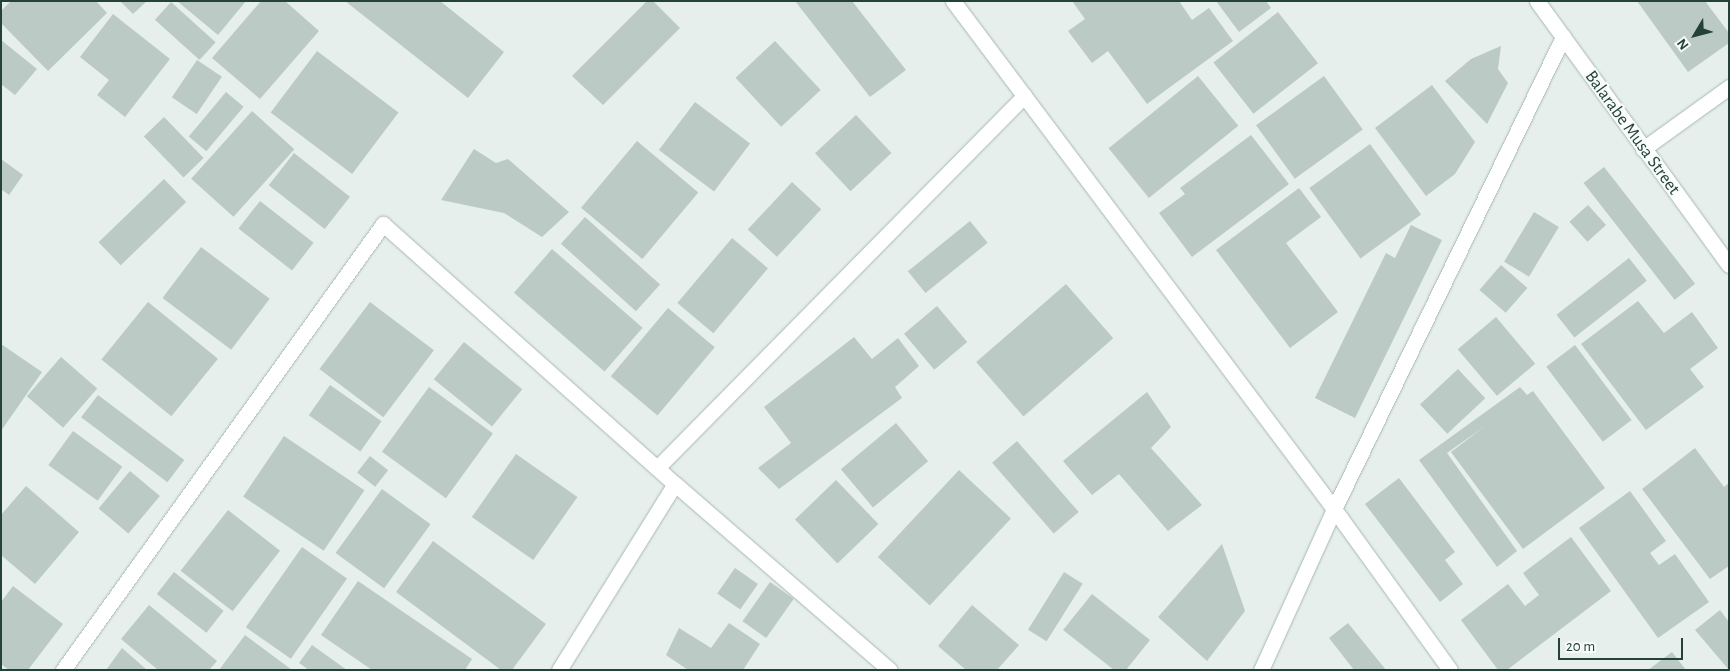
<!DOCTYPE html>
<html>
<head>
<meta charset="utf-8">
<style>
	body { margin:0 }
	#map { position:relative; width:1730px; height:671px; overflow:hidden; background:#e6efeb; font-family:"Alegreya Sans",sans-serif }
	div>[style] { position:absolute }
	.building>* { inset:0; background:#bbcac4; transform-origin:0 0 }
	.roads { filter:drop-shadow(0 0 1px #a8b8b2) drop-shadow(0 0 1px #a8b8b2) }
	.minor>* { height:15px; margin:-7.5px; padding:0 7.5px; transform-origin:7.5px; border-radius:7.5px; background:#fff }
	.tertiary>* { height:15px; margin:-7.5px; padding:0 7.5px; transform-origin:7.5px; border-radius:7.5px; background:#fff }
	span { translate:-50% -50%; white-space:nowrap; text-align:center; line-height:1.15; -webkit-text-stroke:4px #f7fbf9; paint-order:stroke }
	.street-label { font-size:18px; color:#24423a }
	.frame { position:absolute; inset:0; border:2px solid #24423a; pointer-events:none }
	.north { position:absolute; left:1670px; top:10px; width:50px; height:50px; -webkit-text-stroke:4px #f7fbf9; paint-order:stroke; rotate:233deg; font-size:14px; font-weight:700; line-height:20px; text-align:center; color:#24423a }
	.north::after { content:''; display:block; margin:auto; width:18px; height:22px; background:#24423a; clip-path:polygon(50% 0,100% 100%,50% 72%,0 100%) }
	.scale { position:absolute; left:1558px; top:638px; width:125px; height:22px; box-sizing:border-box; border:2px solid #24423a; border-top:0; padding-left:6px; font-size:15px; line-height:18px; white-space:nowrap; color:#24423a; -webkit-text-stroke:4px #f7fbf9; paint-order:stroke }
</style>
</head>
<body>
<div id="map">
	<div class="building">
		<i style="clip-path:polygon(11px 1px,96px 1px,107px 13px,48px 71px,1px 23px,1px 11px)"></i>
		<i style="clip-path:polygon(120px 1px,147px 1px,133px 14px)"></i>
		<i style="clip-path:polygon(177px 1px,246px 1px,218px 35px)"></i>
		<i style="clip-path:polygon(261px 1px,285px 1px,319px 31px,260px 99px,212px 58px)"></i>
		<i style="clip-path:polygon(345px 1px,440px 1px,504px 52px,468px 98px)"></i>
		<i style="clip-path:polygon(647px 1px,653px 1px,680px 28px,603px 105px,572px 76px)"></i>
		<i style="clip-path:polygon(795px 1px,852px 1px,906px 70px,870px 97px)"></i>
		<i style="clip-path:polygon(1072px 1px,1179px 1px,1192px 20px,1209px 8px,1233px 41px,1147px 104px,1108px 51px,1092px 63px,1068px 31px,1085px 19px)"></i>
		<i style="clip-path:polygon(1216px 1px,1266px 1px,1271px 8px,1239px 32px)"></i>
		<i style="clip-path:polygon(1637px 1px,1705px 1px,1729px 33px,1729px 43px,1688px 72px)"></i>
		<i style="left:171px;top:2px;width:60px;height:24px;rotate:42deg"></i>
		<i style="left:1278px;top:12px;width:65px;height:82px;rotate:52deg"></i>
		<i style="clip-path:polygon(113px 14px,170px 59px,125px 117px,97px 95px,109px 80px,80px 57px)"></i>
		<i style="clip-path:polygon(1px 40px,37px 69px,15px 95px,1px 84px)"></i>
		<i style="left:775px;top:41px;width:67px;height:54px;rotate:47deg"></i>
		<i style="clip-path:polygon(1501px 46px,1498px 69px,1508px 83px,1487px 124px,1445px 81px,1471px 59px)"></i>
		<i style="left:317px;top:51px;width:102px;height:77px;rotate:37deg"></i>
		<i style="left:197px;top:60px;width:30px;height:45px;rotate:34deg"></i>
		<i style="left:1198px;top:76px;width:64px;height:115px;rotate:51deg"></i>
		<i style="left:1324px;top:76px;width:66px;height:84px;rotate:54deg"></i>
		<i style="clip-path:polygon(1432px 85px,1475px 142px,1455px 174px,1426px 196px,1375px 128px)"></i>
		<i style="left:226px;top:92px;width:23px;height:58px;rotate:40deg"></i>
		<i style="left:695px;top:102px;width:69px;height:60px;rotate:37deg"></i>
		<i style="left:252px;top:111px;width:57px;height:91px;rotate:42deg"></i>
		<i style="left:856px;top:115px;width:52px;height:56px;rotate:47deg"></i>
		<i style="left:164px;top:117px;width:57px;height:28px;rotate:46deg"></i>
		<i style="clip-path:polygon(1251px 135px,1289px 184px,1192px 257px,1159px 213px,1185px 194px,1180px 188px)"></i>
		<i style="left:637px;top:141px;width:80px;height:87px;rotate:40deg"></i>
		<i style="left:1370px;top:144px;width:87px;height:75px;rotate:54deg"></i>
		<i style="clip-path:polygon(474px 149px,496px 163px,508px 159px,569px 212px,542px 237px,504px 213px,441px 200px)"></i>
		<i style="left:294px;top:153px;width:71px;height:41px;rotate:38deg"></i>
		<i style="clip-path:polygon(1px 159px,23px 175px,9px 195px,1px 189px)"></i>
		<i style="left:1604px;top:167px;width:148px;height:26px;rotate:52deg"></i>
		<i style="left:164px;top:179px;width:32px;height:91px;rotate:46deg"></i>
		<i style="left:792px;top:182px;width:40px;height:65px;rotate:43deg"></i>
		<i style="clip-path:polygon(1299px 188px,1321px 217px,1286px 243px,1338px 312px,1290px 348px,1216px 250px)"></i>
		<i style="left:260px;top:201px;width:68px;height:35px;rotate:38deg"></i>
		<i style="left:1588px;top:205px;width:27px;height:25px;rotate:48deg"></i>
		<i style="left:1534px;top:212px;width:29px;height:58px;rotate:31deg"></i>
		<i style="left:585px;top:217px;width:101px;height:36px;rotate:42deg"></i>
		<i style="left:970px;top:221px;width:28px;height:80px;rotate:51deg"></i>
		<i style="clip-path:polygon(1411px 225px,1442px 240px,1355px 418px,1315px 398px,1386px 253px,1395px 258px)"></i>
		<i style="left:732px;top:238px;width:47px;height:85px;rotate:40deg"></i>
		<i style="left:201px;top:247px;width:86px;height:64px;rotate:37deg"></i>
		<i style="left:552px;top:249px;width:120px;height:58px;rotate:41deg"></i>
		<i style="left:1629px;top:258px;width:29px;height:92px;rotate:52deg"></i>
		<i style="left:1501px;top:265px;width:35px;height:33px;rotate:41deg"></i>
		<i style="left:1066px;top:284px;width:72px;height:119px;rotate:49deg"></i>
		<i style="clip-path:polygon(1638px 301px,1664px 333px,1692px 312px,1718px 348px,1690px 369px,1704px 387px,1646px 430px,1581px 344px)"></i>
		<i style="left:148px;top:302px;width:90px;height:74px;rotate:39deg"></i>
		<i style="left:370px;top:302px;width:80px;height:84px;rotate:37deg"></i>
		<i style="left:937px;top:306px;width:47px;height:43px;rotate:50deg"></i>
		<i style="left:668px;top:308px;width:61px;height:89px;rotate:40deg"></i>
		<i style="left:1496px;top:317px;width:61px;height:50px;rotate:50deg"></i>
		<i style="clip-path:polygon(854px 337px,872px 359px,898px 338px,919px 366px,895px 387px,902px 398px,779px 489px,758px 468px,791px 443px,764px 407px)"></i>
		<i style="left:464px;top:342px;width:75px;height:48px;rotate:39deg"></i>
		<i style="clip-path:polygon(1px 344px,42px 372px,1px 431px)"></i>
		<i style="left:1575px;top:345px;width:94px;height:36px;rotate:53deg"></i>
		<i style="left:61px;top:357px;width:48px;height:52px;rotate:41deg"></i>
		<i style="left:1458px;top:369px;width:40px;height:52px;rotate:47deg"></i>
		<i style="left:330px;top:385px;width:63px;height:37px;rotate:35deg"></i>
		<i style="left:429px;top:387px;width:79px;height:80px;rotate:36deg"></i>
		<i style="clip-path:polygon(1520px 387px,1527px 395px,1533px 391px,1605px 488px,1523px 549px,1451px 452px,1485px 426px,1447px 453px,1517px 551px,1497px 567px,1419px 460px)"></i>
		<i style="clip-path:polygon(1147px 392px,1171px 427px,1151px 448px,1202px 505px,1168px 531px,1119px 474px,1092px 495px,1063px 461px)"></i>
		<i style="left:98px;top:395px;width:108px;height:28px;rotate:37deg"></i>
		<i style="left:896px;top:423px;width:50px;height:72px;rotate:50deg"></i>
		<i style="left:73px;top:431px;width:61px;height:42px;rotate:36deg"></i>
		<i style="left:284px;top:436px;width:97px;height:73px;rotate:34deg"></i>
		<i style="left:1017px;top:441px;width:94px;height:33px;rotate:49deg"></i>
		<i style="clip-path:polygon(1695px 448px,1724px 487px,1729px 483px,1729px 566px,1710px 579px,1642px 489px)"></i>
		<i style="left:516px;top:454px;width:75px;height:77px;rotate:35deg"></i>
		<i style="left:370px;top:456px;width:23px;height:21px;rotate:38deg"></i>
		<i style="left:959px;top:470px;width:71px;height:119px;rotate:43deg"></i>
		<i style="left:130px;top:471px;width:39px;height:49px;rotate:40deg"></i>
		<i style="clip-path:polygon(1399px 478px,1455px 552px,1445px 560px,1463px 584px,1440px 602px,1365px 504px)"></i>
		<i style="left:836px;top:480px;width:61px;height:57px;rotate:46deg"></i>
		<i style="clip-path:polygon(26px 486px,79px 532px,35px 584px,1px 555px,1px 515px)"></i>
		<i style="left:382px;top:489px;width:60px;height:79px;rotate:36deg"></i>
		<i style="clip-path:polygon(1630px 491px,1666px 541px,1650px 553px,1659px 565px,1675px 554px,1709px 602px,1658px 638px,1579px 528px)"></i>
		<i style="left:228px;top:510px;width:66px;height:77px;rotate:38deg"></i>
		<i style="clip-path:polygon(1571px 537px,1611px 591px,1507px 670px,1498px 670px,1461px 620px,1508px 584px,1525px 606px,1539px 595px,1523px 573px)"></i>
		<i style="clip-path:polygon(433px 541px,546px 624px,512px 670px,501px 670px,396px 592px)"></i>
		<i style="clip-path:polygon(1222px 544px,1245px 611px,1207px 661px,1158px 617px)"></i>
		<i style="left:302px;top:547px;width:55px;height:98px;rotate:35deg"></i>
		<i style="left:735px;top:568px;width:28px;height:31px;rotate:35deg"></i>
		<i style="left:174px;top:572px;width:63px;height:28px;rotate:38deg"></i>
		<i style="left:1064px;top:572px;width:22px;height:68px;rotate:32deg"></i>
		<i style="clip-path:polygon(358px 581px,472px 659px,465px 670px,372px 670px,321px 635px)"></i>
		<i style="left:770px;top:582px;width:29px;height:48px;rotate:35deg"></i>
		<i style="clip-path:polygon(13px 586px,63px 624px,28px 670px,9px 670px,1px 664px,1px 602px)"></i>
		<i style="clip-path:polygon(1092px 594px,1150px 640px,1126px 670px,1114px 670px,1063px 630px)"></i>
		<i style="clip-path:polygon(149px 605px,217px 661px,209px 670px,158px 670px,121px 639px)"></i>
		<i style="clip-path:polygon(972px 605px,1019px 645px,997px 670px,966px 670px,938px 646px)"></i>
		<i style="clip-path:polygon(1720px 610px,1729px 622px,1729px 670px,1695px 630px)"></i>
		<i style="clip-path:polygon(729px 623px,760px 644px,743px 670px,688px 670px,666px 655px,679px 628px,711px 648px)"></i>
		<i style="clip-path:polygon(1348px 623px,1386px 670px,1354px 670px,1329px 638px)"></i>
		<i style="clip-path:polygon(245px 635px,292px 670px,219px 670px)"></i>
		<i style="clip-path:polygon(312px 645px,347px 670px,309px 670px,299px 663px)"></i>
		<i style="clip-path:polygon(122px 648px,147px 670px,106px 670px)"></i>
		<i style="clip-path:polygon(1672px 652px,1686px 670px,1648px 670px)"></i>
	</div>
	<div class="roads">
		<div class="minor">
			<i style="left:953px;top:1px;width:635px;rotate:53.13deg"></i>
			<i style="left:1334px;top:509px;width:198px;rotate:54.2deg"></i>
			<i style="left:1643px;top:149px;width:106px;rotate:-35.8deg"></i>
			<i style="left:657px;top:468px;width:523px;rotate:-45.39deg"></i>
			<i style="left:63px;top:670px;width:549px;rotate:-54.34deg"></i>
			<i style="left:383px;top:224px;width:391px;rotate:41.7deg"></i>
			<i style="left:675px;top:484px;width:284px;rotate:40.9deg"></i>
			<i style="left:559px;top:670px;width:219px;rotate:-58.1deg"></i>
		</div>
		<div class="tertiary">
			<i style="left:1537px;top:1px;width:326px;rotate:54deg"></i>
			<i style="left:1261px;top:670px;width:177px;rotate:-65.6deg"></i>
			<i style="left:1334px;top:509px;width:525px;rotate:-64.12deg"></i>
		</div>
	</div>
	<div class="street-label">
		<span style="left:1632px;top:133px;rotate:54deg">Balarabe Musa Street</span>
	</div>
	<div class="frame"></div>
	<div class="north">N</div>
	<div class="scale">20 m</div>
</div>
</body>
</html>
